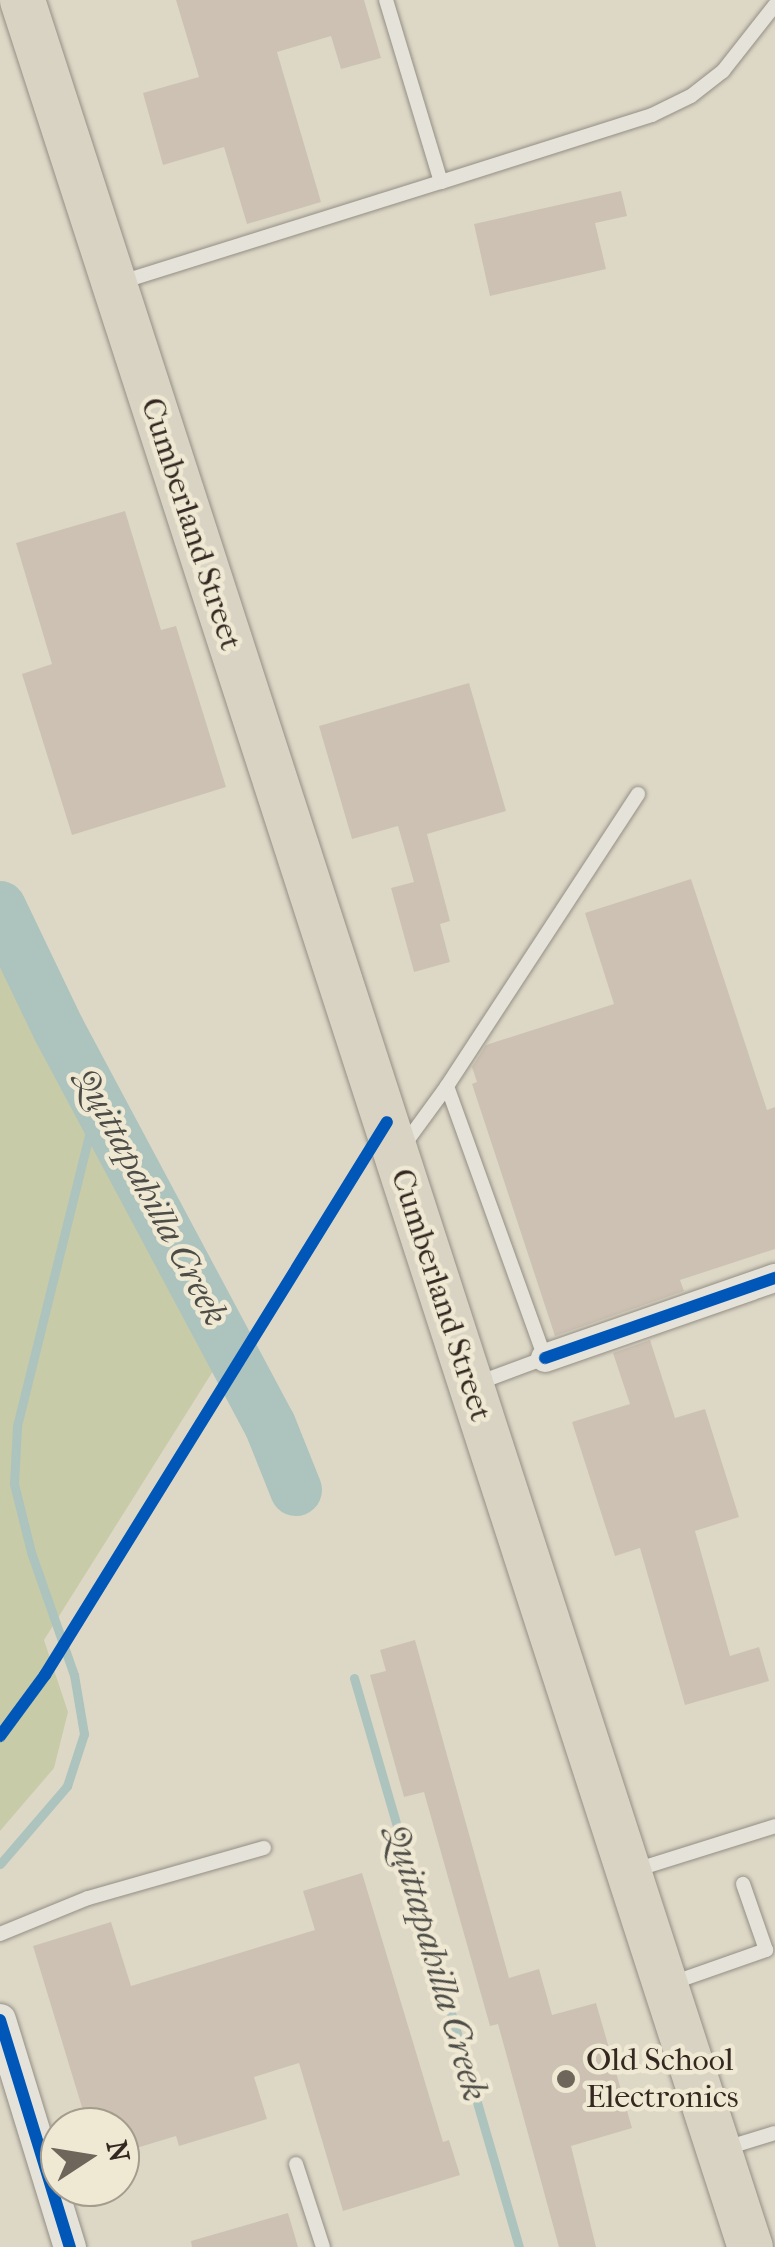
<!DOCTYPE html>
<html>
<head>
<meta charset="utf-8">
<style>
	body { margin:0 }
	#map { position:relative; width:775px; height:2247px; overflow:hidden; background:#ddd8c6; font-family:"IM FELL French Canon",serif }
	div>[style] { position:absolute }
	.green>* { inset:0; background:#c8cba8 }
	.stream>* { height:9px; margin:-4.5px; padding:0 4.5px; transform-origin:4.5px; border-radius:4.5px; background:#adc3bd }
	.river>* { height:52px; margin:-26px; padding:0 26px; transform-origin:26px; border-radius:26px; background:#adc3bd }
	.building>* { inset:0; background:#cdc1b3 }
	.roads { filter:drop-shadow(0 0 2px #948f85) drop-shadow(0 0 2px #948f85) }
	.service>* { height:14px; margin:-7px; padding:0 7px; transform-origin:7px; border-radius:7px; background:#e5e2da }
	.minor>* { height:28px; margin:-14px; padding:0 14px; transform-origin:14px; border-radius:14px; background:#e5e2da }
	.tertiary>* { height:32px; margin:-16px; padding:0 16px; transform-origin:16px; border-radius:16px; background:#e5e2da }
	.trunk>* { height:45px; margin:-22.5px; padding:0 22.5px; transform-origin:22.5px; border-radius:22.5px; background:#d9d3c4 }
	.cycleway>* { height:12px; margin:-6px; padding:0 6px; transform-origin:6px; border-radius:6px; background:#0057b8 }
	.dots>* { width:28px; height:28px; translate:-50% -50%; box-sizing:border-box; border:5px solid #efe9d4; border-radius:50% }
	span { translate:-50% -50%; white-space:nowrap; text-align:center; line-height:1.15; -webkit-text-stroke:9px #efe9d4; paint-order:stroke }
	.street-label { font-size:32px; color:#342821 }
	.poi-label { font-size:32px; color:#342821 }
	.left { translate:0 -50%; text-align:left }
	.water-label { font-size:35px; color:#4d4c47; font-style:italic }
	.north { position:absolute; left:40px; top:2107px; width:100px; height:100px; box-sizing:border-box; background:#efe9d4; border:2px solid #a49c8c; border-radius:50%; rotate:78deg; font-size:28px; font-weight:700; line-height:40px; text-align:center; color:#342821 }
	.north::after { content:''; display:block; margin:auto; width:35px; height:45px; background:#6f665b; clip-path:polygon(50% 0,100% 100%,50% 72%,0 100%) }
</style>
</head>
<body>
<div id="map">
	<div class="green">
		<i style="clip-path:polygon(0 945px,218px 1363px,44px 1640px,68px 1712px,54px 1768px,0 1831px)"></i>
	</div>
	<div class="stream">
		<i style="left:354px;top:1678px;width:592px;rotate:73.83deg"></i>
		<i style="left:0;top:1864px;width:103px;rotate:-49.3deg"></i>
		<i style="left:67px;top:1786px;width:55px;rotate:-71.9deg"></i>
		<i style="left:84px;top:1734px;width:60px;rotate:-99.6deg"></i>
		<i style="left:74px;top:1675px;width:130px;rotate:-109.3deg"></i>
		<i style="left:31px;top:1552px;width:70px;rotate:-104deg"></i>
		<i style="left:14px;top:1484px;width:58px;rotate:-87deg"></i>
		<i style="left:17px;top:1426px;width:334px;rotate:-76.1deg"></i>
	</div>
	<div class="river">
		<i style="left:0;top:907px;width:136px;rotate:64.4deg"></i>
		<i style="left:59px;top:1030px;width:448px;rotate:61.9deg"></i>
		<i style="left:270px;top:1425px;width:70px;rotate:68.2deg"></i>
	</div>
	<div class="building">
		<i style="clip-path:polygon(176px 0,364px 0,381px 58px,341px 69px,331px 36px,277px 52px,321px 202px,247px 224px,224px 147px,163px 165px,143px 93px,199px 77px)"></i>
		<i style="clip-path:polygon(621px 191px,627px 216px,595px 223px,606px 269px,490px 296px,474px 224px)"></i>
		<i style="clip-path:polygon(125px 511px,161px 630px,176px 626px,226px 787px,72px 835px,22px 674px,52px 664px,16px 543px)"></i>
		<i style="clip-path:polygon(469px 683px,506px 811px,427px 834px,450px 921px,440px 924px,450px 962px,414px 972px,391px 888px,414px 882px,398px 826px,352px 839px,319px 726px)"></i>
		<i style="clip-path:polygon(691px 879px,767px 1110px,775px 1107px,775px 1249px,680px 1280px,684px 1291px,555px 1336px,472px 1084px,477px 1082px,472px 1067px,486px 1045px,614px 1004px,585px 913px)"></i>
		<i style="clip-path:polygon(650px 1340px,675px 1418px,705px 1409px,739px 1517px,695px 1531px,730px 1656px,759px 1647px,769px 1681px,685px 1705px,640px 1548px,615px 1556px,572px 1422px,630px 1404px,613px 1353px)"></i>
		<i style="clip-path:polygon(415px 1640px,509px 1978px,539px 1969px,552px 2015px,596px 2003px,632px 2128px,571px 2146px,596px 2247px,559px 2247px,498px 2024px,490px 2026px,424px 1792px,404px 1797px,370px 1675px,386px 1671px,380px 1650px)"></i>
		<i style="clip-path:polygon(362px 1873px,443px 2142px,449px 2140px,460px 2175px,343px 2211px,299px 2063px,254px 2077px,267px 2119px,179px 2146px,176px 2136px,120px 2153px,120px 2127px,88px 2127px,33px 1946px,111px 1922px,131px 1986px,315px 1930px,303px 1891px)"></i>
		<i style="clip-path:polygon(288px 2213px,298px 2247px,192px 2247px,191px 2241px)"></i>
	</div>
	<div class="roads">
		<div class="service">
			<i style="left:441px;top:182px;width:221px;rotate:-17.6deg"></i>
			<i style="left:652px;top:115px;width:43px;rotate:-26deg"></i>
			<i style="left:691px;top:96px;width:41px;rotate:-38deg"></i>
			<i style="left:723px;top:71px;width:84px;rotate:-51.8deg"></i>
			<i style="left:118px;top:283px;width:338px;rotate:-17.4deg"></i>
			<i style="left:441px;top:182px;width:190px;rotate:-106.8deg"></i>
			<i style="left:447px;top:1086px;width:349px;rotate:-56.8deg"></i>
			<i style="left:404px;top:1145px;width:73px;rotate:-53.9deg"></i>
			<i style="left:447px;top:1086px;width:289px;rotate:70.2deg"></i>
			<i style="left:545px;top:1358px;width:75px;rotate:159.6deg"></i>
			<i style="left:635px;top:1870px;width:147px;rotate:-17.4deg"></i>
			<i style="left:0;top:1934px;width:95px;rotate:-22.2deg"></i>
			<i style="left:88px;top:1898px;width:183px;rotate:-15.9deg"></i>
			<i style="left:672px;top:1983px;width:100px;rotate:-19.3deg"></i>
			<i style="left:766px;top:1950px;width:70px;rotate:-109.2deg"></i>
			<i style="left:723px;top:2149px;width:54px;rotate:-17.1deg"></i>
			<i style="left:296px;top:2164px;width:87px;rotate:72deg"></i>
		</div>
		<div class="minor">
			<i style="left:545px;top:1358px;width:244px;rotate:-19.2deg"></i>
		</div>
		<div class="tertiary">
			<i style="left:0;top:2020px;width:238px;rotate:72.9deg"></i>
		</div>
		<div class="trunk">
			<i style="left:22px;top:0;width:2362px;rotate:72.05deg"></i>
		</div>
	</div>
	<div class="cycleway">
		<i style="left:545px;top:1358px;width:244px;rotate:-19.2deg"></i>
		<i style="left:0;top:1736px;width:76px;rotate:-53.6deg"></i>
		<i style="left:45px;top:1675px;width:650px;rotate:-58.27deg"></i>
		<i style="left:0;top:2020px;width:238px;rotate:72.9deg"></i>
	</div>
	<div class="dots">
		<i style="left:566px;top:2079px;background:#6f665b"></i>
	</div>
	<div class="street-label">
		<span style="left:191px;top:524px;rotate:72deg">Cumberland Street</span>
		<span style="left:441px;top:1295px;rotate:72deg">Cumberland Street</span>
	</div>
	<div class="poi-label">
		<span class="left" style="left:586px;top:2079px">Old School<br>Electronics</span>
	</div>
	<div class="water-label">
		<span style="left:151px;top:1197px;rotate:62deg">Quittapahilla Creek</span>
		<span style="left:436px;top:1963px;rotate:74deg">Quittapahilla Creek</span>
	</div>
	<div class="north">N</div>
</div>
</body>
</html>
